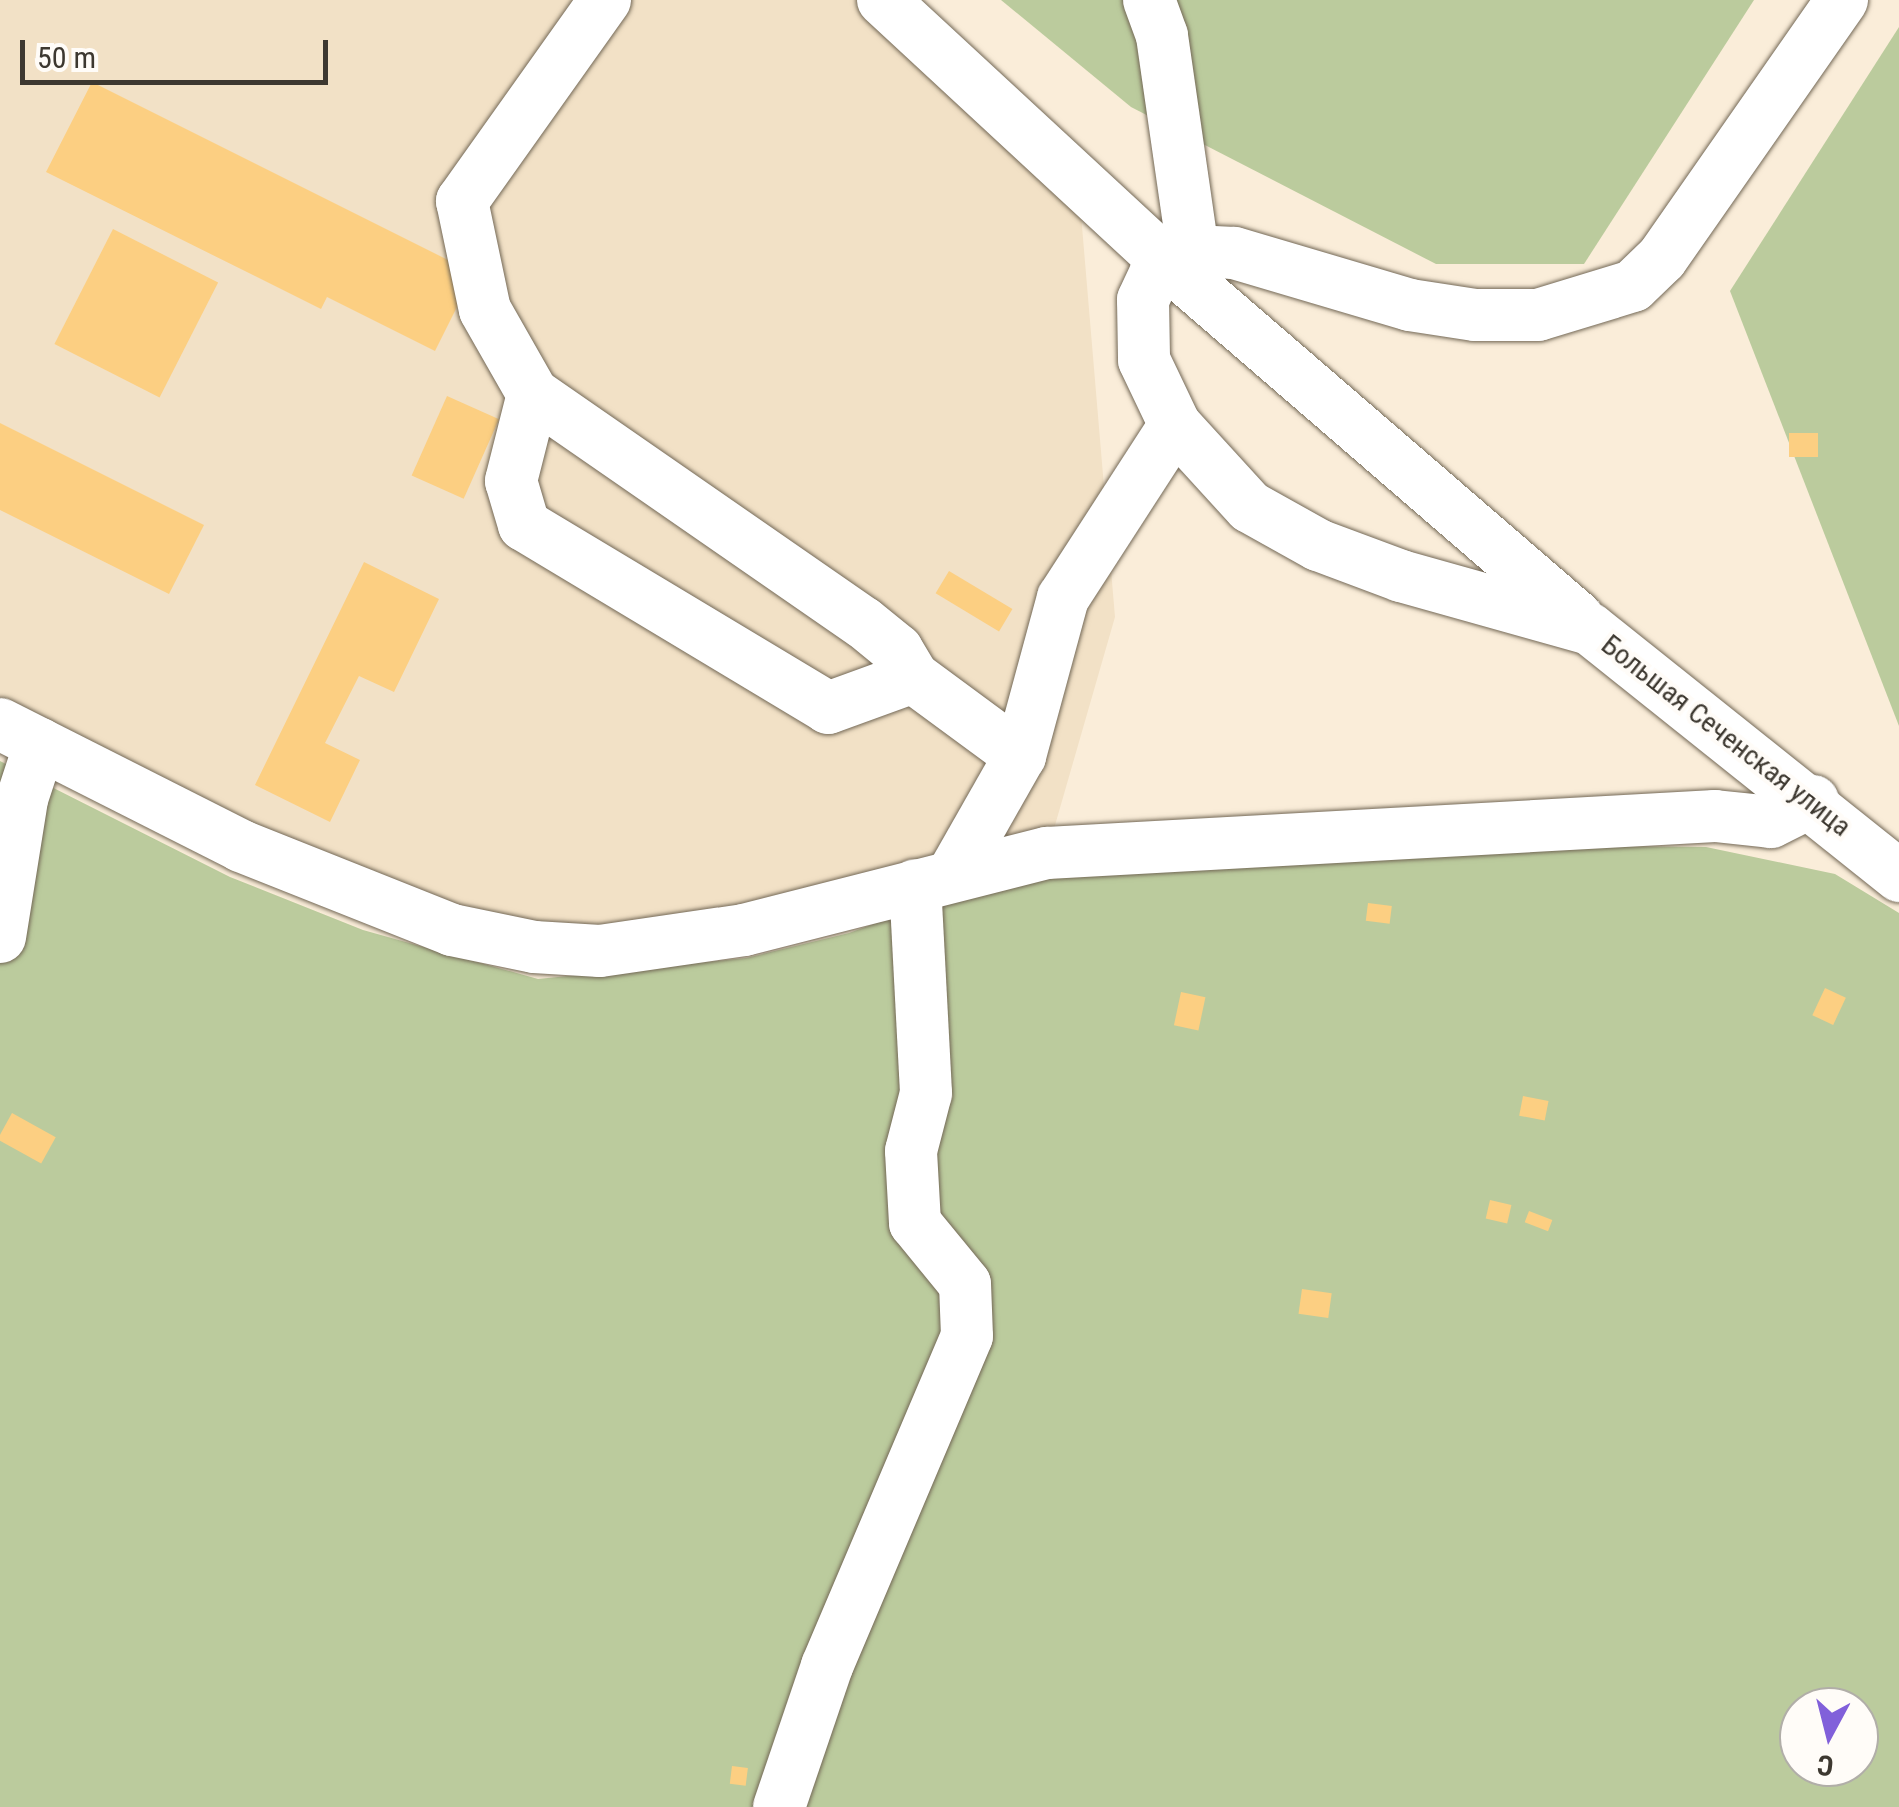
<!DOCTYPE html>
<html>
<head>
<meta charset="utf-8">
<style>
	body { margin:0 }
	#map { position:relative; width:1899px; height:1807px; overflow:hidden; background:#faedd9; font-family:"Roboto Condensed",sans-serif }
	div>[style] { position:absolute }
	.built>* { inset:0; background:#f2e1c6 }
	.green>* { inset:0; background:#bbcb9d }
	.building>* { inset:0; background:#fccf82; transform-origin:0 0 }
	.roads { filter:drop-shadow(0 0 2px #736856) drop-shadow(0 0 2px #736856) }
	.minor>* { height:52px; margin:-26px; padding:0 26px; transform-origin:26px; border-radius:26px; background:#fff }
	span { translate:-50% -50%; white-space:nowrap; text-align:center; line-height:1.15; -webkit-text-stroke:8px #fffcf8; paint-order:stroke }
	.street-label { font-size:28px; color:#3d3830 }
	.north { position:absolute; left:1779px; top:1687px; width:100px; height:100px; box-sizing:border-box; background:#fffcf8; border:2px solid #b1aea8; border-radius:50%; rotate:187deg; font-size:28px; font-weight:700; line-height:40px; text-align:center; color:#3d3830 }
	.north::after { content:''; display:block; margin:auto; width:35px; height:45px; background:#8160da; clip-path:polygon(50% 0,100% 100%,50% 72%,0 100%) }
	.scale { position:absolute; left:20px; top:40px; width:308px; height:45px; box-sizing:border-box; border:5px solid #3d3830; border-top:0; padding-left:12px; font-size:30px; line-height:35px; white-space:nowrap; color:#3d3830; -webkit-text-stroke:8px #fffcf8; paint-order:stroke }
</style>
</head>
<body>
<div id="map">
	<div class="built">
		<i style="clip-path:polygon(0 0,883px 0,1078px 179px,1115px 617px,1047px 853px,534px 947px,0 724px)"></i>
	</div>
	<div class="green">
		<i style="clip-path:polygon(1001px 0,1754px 0,1584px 264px,1436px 264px,1131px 107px)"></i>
		<i style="clip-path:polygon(1899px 27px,1899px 726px,1730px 291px)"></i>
		<i style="clip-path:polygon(evenodd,0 761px,230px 877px,363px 930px,538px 979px,746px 958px,849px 933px,958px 893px,1050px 875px,1498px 845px,1706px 847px,1835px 874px,1899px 913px,1899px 1807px,0 1807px,0 761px,1799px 1707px,1859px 1707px,1859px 1767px,1799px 1767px,1799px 1707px)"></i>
	</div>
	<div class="building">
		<i style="clip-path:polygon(92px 82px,474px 273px,435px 351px,327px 297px,321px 309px,46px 172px)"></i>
		<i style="left:113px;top:229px;width:118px;height:129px;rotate:27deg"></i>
		<i style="left:447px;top:396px;width:57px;height:87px;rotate:24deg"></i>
		<i style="clip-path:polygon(0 423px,204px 525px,169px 594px,0 510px)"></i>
		<i style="left:1789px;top:433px;width:29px;height:24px"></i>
		<i style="clip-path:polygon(364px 562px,439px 599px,394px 692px,359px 676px,325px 743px,360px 760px,330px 822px,255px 785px)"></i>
		<i style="left:949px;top:571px;width:74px;height:26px;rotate:31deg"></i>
		<i style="left:1368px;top:903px;width:24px;height:18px;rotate:7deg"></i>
		<i style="left:1825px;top:988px;width:23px;height:30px;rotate:25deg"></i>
		<i style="left:1181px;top:992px;width:25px;height:34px;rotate:12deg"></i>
		<i style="left:1523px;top:1096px;width:26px;height:20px;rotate:11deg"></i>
		<i style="left:12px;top:1113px;width:50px;height:30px;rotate:29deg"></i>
		<i style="left:1490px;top:1200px;width:22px;height:19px;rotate:13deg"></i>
		<i style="left:1529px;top:1211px;width:25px;height:12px;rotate:21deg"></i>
		<i style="left:1302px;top:1289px;width:30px;height:25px;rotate:8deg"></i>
		<i style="left:732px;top:1766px;width:16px;height:18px;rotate:7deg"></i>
	</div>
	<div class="roads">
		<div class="minor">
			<i style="left:605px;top:0;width:247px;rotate:125.4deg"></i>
			<i style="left:462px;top:201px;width:111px;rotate:78.1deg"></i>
			<i style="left:485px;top:310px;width:97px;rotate:60.3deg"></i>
			<i style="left:533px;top:394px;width:402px;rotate:34.7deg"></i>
			<i style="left:864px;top:623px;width:43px;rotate:39.3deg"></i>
			<i style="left:897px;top:650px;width:31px;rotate:59deg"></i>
			<i style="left:913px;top:677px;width:133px;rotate:36.4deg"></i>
			<i style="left:883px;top:0;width:387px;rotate:42.8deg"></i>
			<i style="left:1167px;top:263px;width:543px;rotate:40.82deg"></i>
			<i style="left:1149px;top:0;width:38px;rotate:70deg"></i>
			<i style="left:1162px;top:36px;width:217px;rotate:81.8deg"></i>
			<i style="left:1842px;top:0;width:315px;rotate:124.9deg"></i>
			<i style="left:1662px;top:258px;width:40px;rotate:136deg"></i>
			<i style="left:1633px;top:286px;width:99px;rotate:163deg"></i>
			<i style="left:1538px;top:315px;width:63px;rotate:180deg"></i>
			<i style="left:1475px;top:315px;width:66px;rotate:-171.3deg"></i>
			<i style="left:1410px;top:305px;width:184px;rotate:-163.5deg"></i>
			<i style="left:1234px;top:253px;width:41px;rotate:-177.2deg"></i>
			<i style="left:1193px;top:251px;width:43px;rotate:150.4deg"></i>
			<i style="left:1156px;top:272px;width:31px;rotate:115deg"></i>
			<i style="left:1143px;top:300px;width:60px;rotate:89deg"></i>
			<i style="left:1144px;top:360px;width:72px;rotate:64.5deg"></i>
			<i style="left:1175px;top:425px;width:111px;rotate:47.6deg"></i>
			<i style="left:1250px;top:507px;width:78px;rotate:29.2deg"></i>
			<i style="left:1318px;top:545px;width:89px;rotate:20.5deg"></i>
			<i style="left:1401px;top:576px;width:196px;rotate:15.7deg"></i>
			<i style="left:1590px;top:629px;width:396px;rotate:38.6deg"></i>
			<i style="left:533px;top:394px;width:90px;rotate:104.2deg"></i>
			<i style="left:511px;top:481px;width:46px;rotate:73.5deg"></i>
			<i style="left:524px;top:525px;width:355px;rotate:31deg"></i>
			<i style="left:828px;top:708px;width:90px;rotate:-20deg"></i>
			<i style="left:0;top:724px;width:270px;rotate:26.8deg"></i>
			<i style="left:241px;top:846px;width:227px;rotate:21.7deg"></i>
			<i style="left:452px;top:930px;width:84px;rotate:11.7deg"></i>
			<i style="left:534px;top:947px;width:66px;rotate:3.5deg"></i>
			<i style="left:600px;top:951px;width:146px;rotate:-8.3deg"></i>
			<i style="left:744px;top:930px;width:313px;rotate:-14.3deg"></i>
			<i style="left:1047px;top:853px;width:669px;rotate:-3.17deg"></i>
			<i style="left:1715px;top:816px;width:56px;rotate:6.1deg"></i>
			<i style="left:1771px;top:822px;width:47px;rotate:-26.6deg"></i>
			<i style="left:954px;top:872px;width:133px;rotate:-60.4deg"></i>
			<i style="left:1020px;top:756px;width:164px;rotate:-74.8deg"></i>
			<i style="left:1063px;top:598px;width:206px;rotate:-57.1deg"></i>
			<i style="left:0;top:937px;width:140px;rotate:-80.9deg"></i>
			<i style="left:22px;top:799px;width:58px;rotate:-71.9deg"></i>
			<i style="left:779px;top:1807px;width:149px;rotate:-71.2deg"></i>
			<i style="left:827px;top:1666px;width:358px;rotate:-67deg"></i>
			<i style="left:967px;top:1336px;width:52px;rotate:-92.2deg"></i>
			<i style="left:965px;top:1284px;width:79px;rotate:-129.3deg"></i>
			<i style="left:915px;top:1223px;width:72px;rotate:-93.2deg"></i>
			<i style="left:911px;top:1151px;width:60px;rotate:-75.5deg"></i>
			<i style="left:926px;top:1093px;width:208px;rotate:-93deg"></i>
		</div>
	</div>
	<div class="street-label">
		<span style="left:1726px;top:736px;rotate:38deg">Большая Сеченская улица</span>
	</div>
	<div class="north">С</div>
	<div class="scale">50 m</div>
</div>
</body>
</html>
